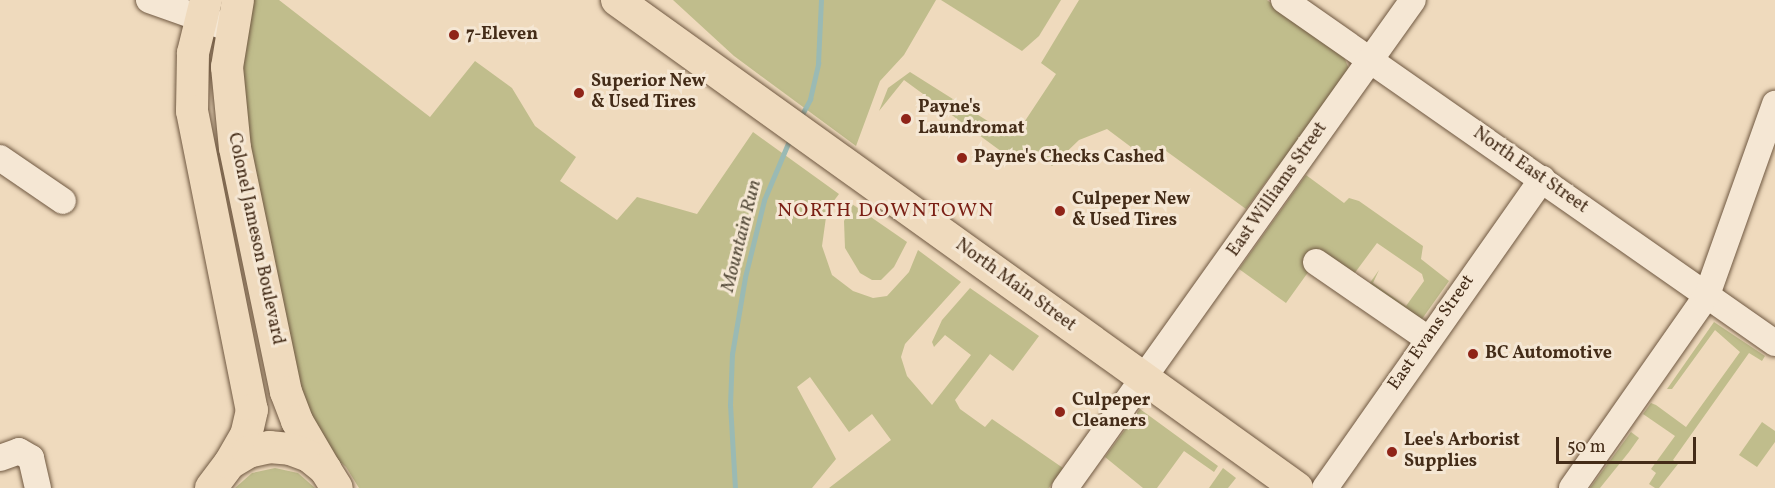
<!DOCTYPE html>
<html>
<head>
<meta charset="utf-8">
<style>
	body { margin:0 }
	#map { position:relative; width:1775px; height:488px; overflow:hidden; background:#efdabd; font-family:Vollkorn,serif }
	div>[style] { position:absolute }
	.green>* { inset:0; background:#c0bd8c }
	.stream>* { height:5px; margin:-2.5px; padding:0 2.5px; transform-origin:2.5px; border-radius:2.5px; background:#9abab4 }
	.roads { filter:drop-shadow(0 0 2px #6f5841) drop-shadow(0 0 2px #6f5841) }
	.minor>* { height:26px; margin:-13px; padding:0 13px; transform-origin:13px; border-radius:13px; background:#f5e7d4 }
	.major>* { height:32px; margin:-16px; padding:0 16px; transform-origin:16px; border-radius:16px; background:#efdabd }
	.dots>* { width:16px; height:16px; translate:-50% -50%; box-sizing:border-box; border:3px solid #f5e7d4; border-radius:50% }
	span { translate:-50% -50%; white-space:nowrap; text-align:center; line-height:1.15; -webkit-text-stroke:6px #f5e7d4; paint-order:stroke }
	.poi-label { font-size:18px; color:#442c18; font-weight:700 }
	.left { translate:0 -50%; text-align:left }
	.street-label { font-size:18px; color:#442c18 }
	.neighbourhood-label { font-size:20px; color:#7a1f14; letter-spacing:1.5px }
	.water-label { font-size:20px; color:#5a503f; font-style:italic }
	.scale { position:absolute; left:1556px; top:437px; width:140px; height:27px; box-sizing:border-box; border:3px solid #442c18; border-top:0; padding-left:8px; font-size:18px; line-height:21px; white-space:nowrap; color:#442c18; -webkit-text-stroke:4px #f5e7d4; paint-order:stroke }
</style>
</head>
<body>
<div id="map">
	<div class="green">
		<i style="clip-path:polygon(249px 0,279px 0,430px 117px,475px 61px,512px 88px,535px 126px,576px 157px,560px 181px,617px 220px,637px 197px,697px 214px,753px 132px,839px 194px,827px 210px,822px 246px,832px 275px,853px 291px,873px 298px,887px 296px,909px 272px,918px 250px,961px 282px,905px 344px,901px 357px,907px 376px,932px 405px,971px 355px,945px 335px,934px 347px,932px 342px,942px 320px,970px 288px,1039px 336px,1013px 371px,990px 354px,955px 400px,960px 409px,985px 427px,992px 419px,1063px 468px,1049px 488px,829px 488px,891px 440px,872px 414px,849px 432px,810px 377px,797px 387px,836px 459px,812px 488px,359px 488px,346px 467px,327px 450px,300px 401px,238px 87px)"></i>
		<i style="clip-path:polygon(673px 0,936px 0,904px 55px,880px 81px,856px 146px,734px 56px)"></i>
		<i style="clip-path:polygon(941px 0,1061px 0,1039px 36px,1022px 51px)"></i>
		<i style="clip-path:polygon(1079px 0,1267px 0,1344px 57px,1349px 69px,1280px 170px,1276px 168px,1246px 209px,1162px 148px,1151px 162px,1107px 129px,1079px 140px,1052px 166px,1031px 150px,1018px 152px,1013px 160px,904px 80px,879px 111px,888px 88px,910px 72px,1002px 130px,1019px 130px,1056px 74px,1041px 63px)"></i>
		<i style="clip-path:polygon(1306px 175px,1344px 203px,1349px 198px,1359px 201px,1423px 246px,1421px 259px,1449px 281px,1422px 319px,1367px 287px,1379px 270px,1373px 283px,1406px 306px,1424px 281px,1422px 274px,1377px 243px,1351px 278px,1319px 257px,1286px 303px,1239px 269px)"></i>
		<i style="clip-path:polygon(852px 204px,907px 242px,894px 267px,881px 280px,872px 280px,860px 273px,845px 248px,844px 221px)"></i>
		<i style="clip-path:polygon(1714px 322px,1765px 356px,1762px 361px,1749px 353px,1673px 460px,1678px 464px,1659px 488px,1655px 488px,1649px 484px,1656px 473px,1651px 469px,1675px 436px,1643px 414px,1651px 403px,1656px 405px,1686px 427px,1740px 352px,1715px 330px,1672px 389px,1667px 389px)"></i>
		<i style="clip-path:polygon(1140px 409px,1218px 466px,1214px 472px,1184px 451px,1157px 488px,1143px 488px,1105px 457px)"></i>
		<i style="clip-path:polygon(1762px 422px,1775px 431px,1775px 442px,1757px 467px,1739px 455px)"></i>
		<i style="clip-path:polygon(1631px 432px,1639px 438px,1629px 452px,1600px 488px,1590px 488px)"></i>
		<i style="clip-path:polygon(275px 468px,298px 473px,315px 488px,235px 488px,252px 473px)"></i>
		<i style="clip-path:polygon(1223px 468px,1236px 478px,1228px 488px,1209px 488px)"></i>
	</div>
	<div class="stream">
		<i style="left:799px;top:120px;width:24px;rotate:-62deg"></i>
		<i style="left:810px;top:99px;width:37px;rotate:-77deg"></i>
		<i style="left:818px;top:63px;width:63px;rotate:-87.3deg"></i>
		<i style="left:735px;top:488px;width:83px;rotate:-93.4deg"></i>
		<i style="left:730px;top:405px;width:51px;rotate:-87.8deg"></i>
		<i style="left:732px;top:354px;width:78px;rotate:-80.4deg"></i>
		<i style="left:745px;top:277px;width:79px;rotate:-76.1deg"></i>
		<i style="left:764px;top:200px;width:69px;rotate:-67.1deg"></i>
	</div>
	<div class="roads">
		<div class="minor">
			<i style="left:149px;top:0;width:87px;rotate:19.5deg"></i>
			<i style="left:1284px;top:0;width:599px;rotate:34.94deg"></i>
			<i style="left:0;top:158px;width:76px;rotate:34.3deg"></i>
			<i style="left:1316px;top:262px;width:136px;rotate:34.5deg"></i>
			<i style="left:0;top:458px;width:20px;rotate:-20deg"></i>
			<i style="left:19px;top:451px;width:14px;rotate:30deg"></i>
			<i style="left:31px;top:458px;width:31px;rotate:77deg"></i>
			<i style="left:1065px;top:488px;width:599px;rotate:-54.51deg"></i>
			<i style="left:1325px;top:488px;width:378px;rotate:-54.9deg"></i>
			<i style="left:1572px;top:488px;width:236px;rotate:-55deg"></i>
			<i style="left:1707px;top:295px;width:203px;rotate:-70.4deg"></i>
		</div>
		<div class="major">
			<i style="left:206px;top:0;width:55px;rotate:103.8deg"></i>
			<i style="left:193px;top:53px;width:58px;rotate:91deg"></i>
			<i style="left:192px;top:111px;width:305px;rotate:78.7deg"></i>
			<i style="left:252px;top:410px;width:26px;rotate:103deg"></i>
			<i style="left:246px;top:435px;width:32px;rotate:120deg"></i>
			<i style="left:238px;top:0;width:68px;rotate:99.3deg"></i>
			<i style="left:227px;top:67px;width:81px;rotate:84.4deg"></i>
			<i style="left:235px;top:148px;width:249px;rotate:78.2deg"></i>
			<i style="left:286px;top:392px;width:31px;rotate:69deg"></i>
			<i style="left:297px;top:421px;width:56px;rotate:59.7deg"></i>
			<i style="left:617px;top:0;width:837px;rotate:35.67deg"></i>
			<i style="left:211px;top:488px;width:31px;rotate:-53deg"></i>
			<i style="left:230px;top:463px;width:21px;rotate:-31deg"></i>
			<i style="left:248px;top:452px;width:22px;rotate:-13deg"></i>
			<i style="left:269px;top:447px;width:21px;rotate:5deg"></i>
			<i style="left:290px;top:449px;width:20px;rotate:20deg"></i>
			<i style="left:309px;top:456px;width:21px;rotate:39deg"></i>
			<i style="left:325px;top:469px;width:22px;rotate:58deg"></i>
		</div>
	</div>
	<div class="dots">
		<i style="left:454px;top:35px;background:#8f2418"></i>
		<i style="left:579px;top:93px;background:#8f2418"></i>
		<i style="left:906px;top:119px;background:#8f2418"></i>
		<i style="left:962px;top:158px;background:#8f2418"></i>
		<i style="left:1060px;top:211px;background:#8f2418"></i>
		<i style="left:1473px;top:354px;background:#8f2418"></i>
		<i style="left:1060px;top:412px;background:#8f2418"></i>
		<i style="left:1392px;top:452px;background:#8f2418"></i>
	</div>
	<div class="poi-label">
		<span class="left" style="left:466px;top:35px">7-Eleven</span>
		<span class="left" style="left:591px;top:93px">Superior New<br>&amp; Used Tires</span>
		<span class="left" style="left:918px;top:119px">Payne's<br>Laundromat</span>
		<span class="left" style="left:974px;top:158px">Payne's Checks Cashed</span>
		<span class="left" style="left:1072px;top:211px">Culpeper New<br>&amp; Used Tires</span>
		<span class="left" style="left:1485px;top:354px">BC Automotive</span>
		<span class="left" style="left:1072px;top:412px">Culpeper<br>Cleaners</span>
		<span class="left" style="left:1404px;top:452px">Lee's Arborist<br>Supplies</span>
	</div>
	<div class="street-label">
		<span style="left:1530px;top:171px;rotate:35deg">North East Street</span>
		<span style="left:1278px;top:190px;rotate:-55deg">East Williams Street</span>
		<span style="left:255px;top:239px;rotate:78deg">Colonel Jameson Boulevard</span>
		<span style="left:1015px;top:286px;rotate:36deg">North Main Street</span>
		<span style="left:1432px;top:333px;rotate:-55deg">East Evans Street</span>
	</div>
	<div class="neighbourhood-label">
		<span style="left:886px;top:211px">NORTH DOWNTOWN</span>
	</div>
	<div class="water-label">
		<span style="left:742px;top:236px;rotate:-76deg">Mountain Run</span>
	</div>
	<div class="scale">50 m</div>
</div>
</body>
</html>
